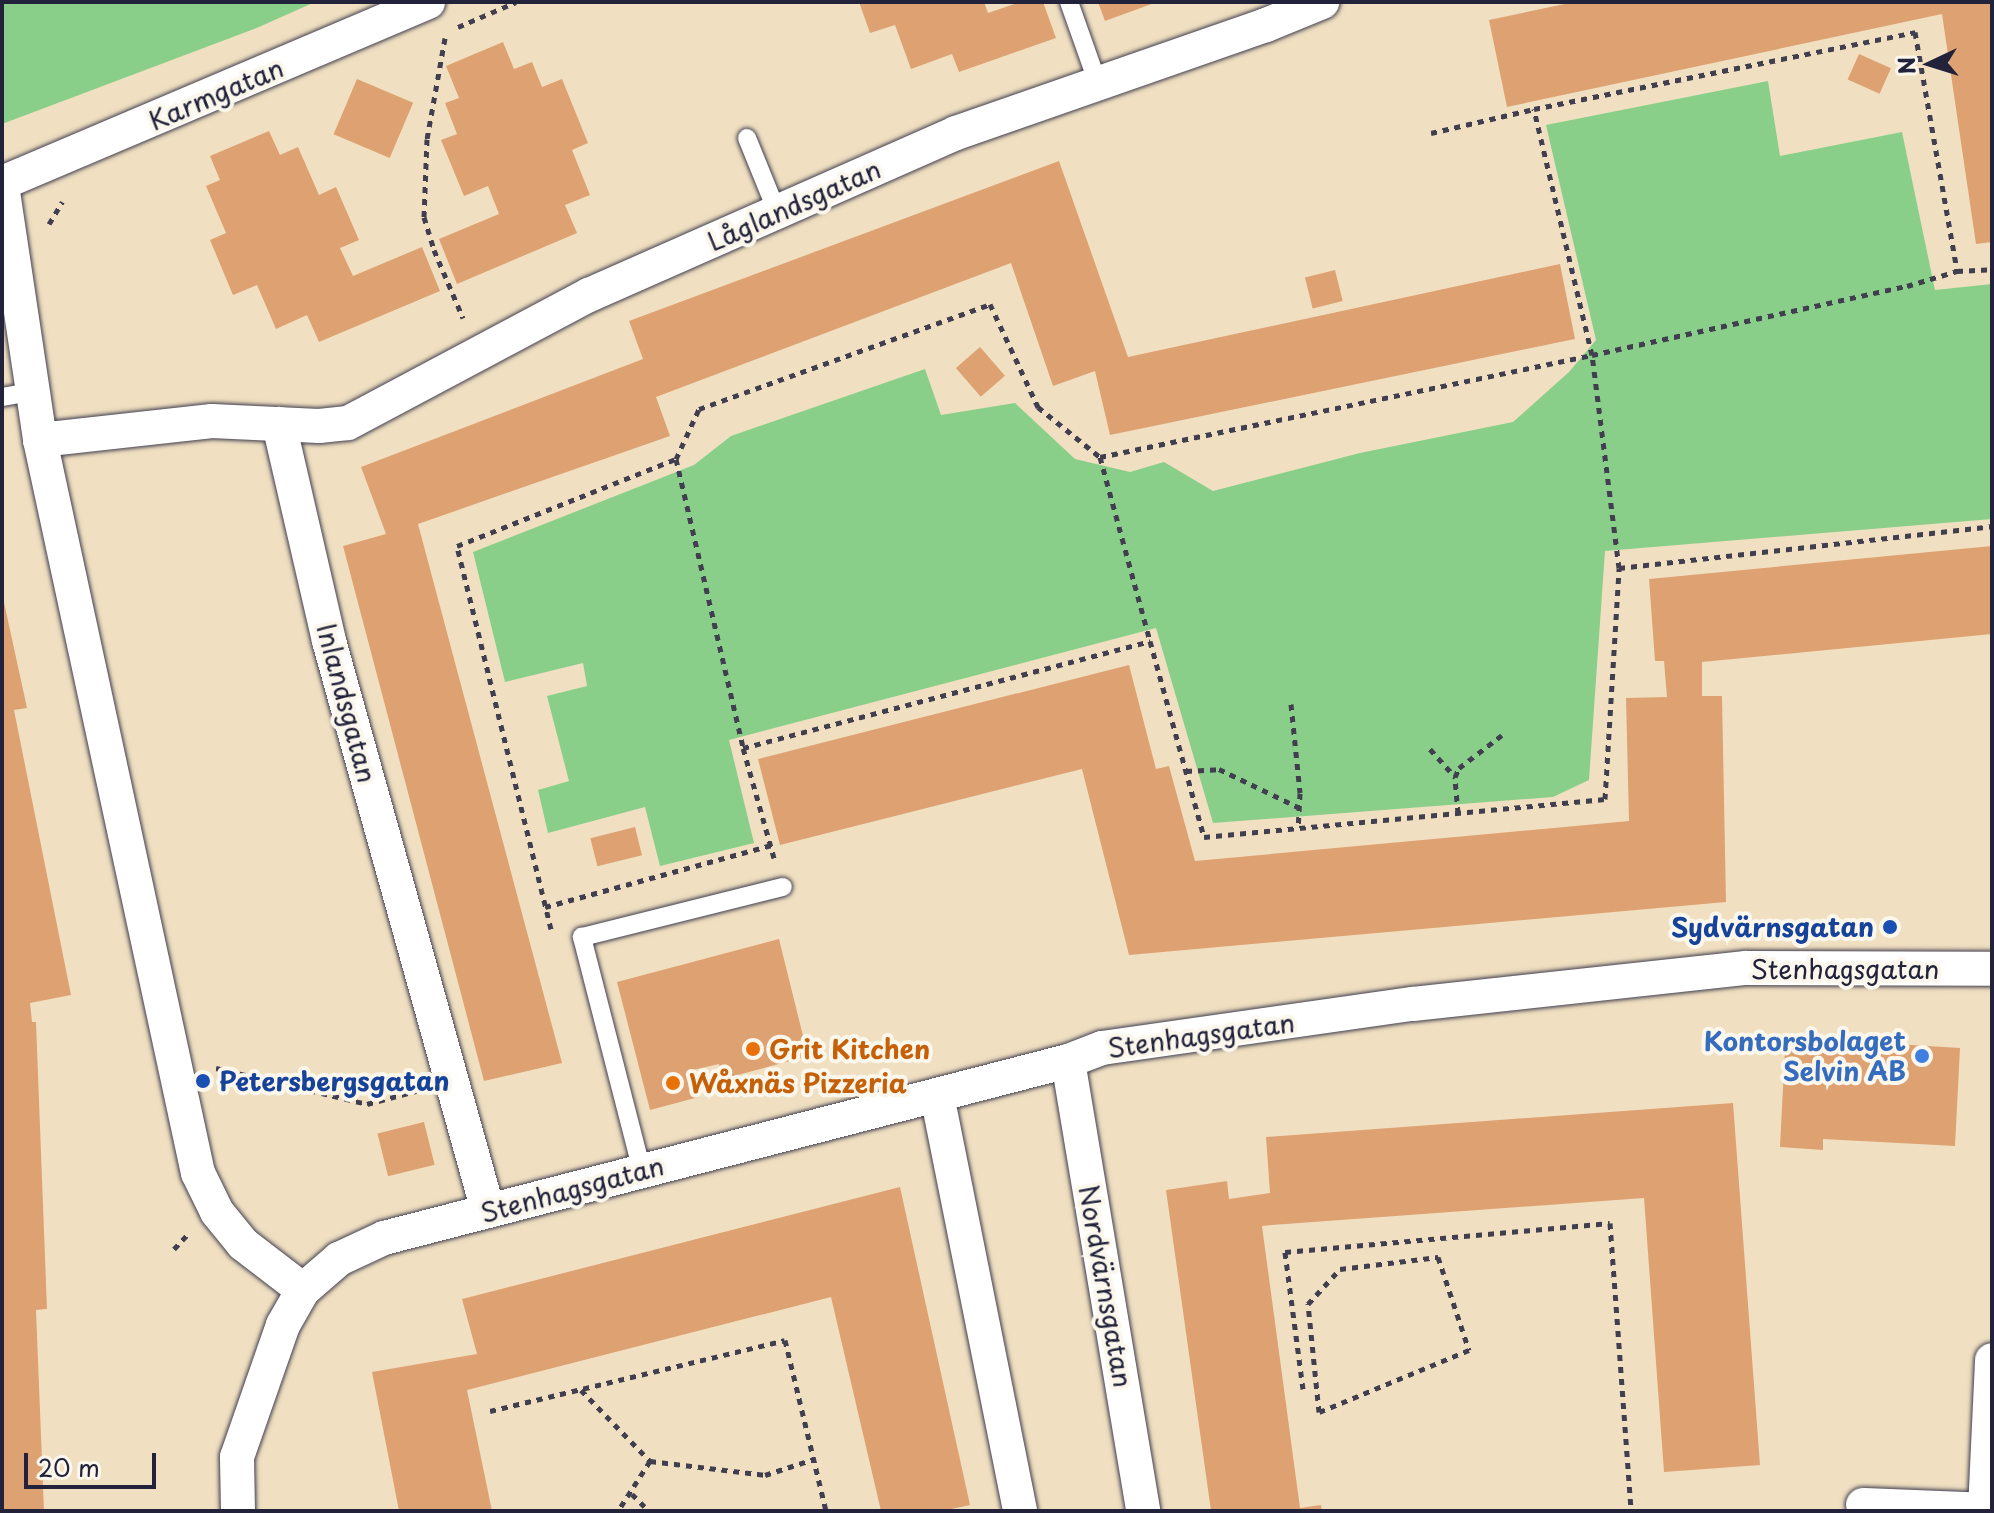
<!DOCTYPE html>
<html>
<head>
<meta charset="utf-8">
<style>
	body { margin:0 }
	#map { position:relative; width:1994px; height:1513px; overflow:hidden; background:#f0e0c1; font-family:"Playpen Sans",sans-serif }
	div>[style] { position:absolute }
	.green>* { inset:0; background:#89cf89 }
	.building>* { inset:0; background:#dea272; transform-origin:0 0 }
	.path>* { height:5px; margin-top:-2.5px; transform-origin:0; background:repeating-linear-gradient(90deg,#413e4f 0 6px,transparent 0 12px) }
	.roads { filter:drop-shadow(0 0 2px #413e4f) drop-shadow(0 0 2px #413e4f) }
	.service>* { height:18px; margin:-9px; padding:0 9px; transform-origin:9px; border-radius:9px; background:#fff }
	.minor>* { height:34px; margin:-17px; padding:0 17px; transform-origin:17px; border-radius:17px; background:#fff }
	.dots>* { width:22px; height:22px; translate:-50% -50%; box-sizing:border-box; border:4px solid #fbf7ec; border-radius:50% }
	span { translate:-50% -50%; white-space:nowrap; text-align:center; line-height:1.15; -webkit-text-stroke:8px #fbf7ec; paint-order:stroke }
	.street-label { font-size:26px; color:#22223b }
	.transit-label { font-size:26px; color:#164399; font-weight:700 }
	.right { translate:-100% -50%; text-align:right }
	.left { translate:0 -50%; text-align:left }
	.shop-label { font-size:26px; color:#366cbe; font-weight:700 }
	.food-label { font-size:26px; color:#c56008; font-weight:700 }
	.frame { position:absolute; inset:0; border:4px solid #22223b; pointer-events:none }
	.north { position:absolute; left:1890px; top:24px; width:80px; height:80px; -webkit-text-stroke:6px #fbf7ec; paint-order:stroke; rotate:266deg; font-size:22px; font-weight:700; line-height:32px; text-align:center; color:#22223b }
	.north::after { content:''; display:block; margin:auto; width:28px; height:36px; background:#22223b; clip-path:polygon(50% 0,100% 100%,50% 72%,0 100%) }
	.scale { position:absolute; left:24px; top:1453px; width:132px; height:36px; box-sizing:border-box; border:4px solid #22223b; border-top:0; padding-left:10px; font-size:24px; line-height:28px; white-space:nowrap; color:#22223b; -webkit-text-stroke:6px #fbf7ec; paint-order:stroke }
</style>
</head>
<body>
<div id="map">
	<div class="green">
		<i style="clip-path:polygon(2px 2px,315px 2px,259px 27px,2px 124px)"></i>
		<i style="clip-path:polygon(1768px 81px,1780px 156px,1902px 132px,1935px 290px,1992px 284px,1992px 519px,1605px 551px,1589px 780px,1553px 797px,1213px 823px,1156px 628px,729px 740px,754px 843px,660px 866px,645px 807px,548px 833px,538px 790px,569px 781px,547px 696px,587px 686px,583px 663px,505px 682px,473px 552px,694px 465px,731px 436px,925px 369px,941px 415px,1015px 403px,1075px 459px,1130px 472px,1164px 462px,1213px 491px,1360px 453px,1513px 422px,1569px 372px,1596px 340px,1546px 125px)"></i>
	</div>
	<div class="building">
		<i style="clip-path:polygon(859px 2px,984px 2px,988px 13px,1020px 2px,1043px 2px,1056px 38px,959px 72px,952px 54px,911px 69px,895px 25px,870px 33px)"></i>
		<i style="clip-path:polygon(1098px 2px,1157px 2px,1105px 21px)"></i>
		<i style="clip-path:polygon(1574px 2px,1992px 2px,1992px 242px,1976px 244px,1942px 14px,1507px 107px,1489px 20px)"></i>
		<i style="clip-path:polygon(503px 42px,514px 69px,532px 62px,542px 87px,562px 79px,588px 143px,572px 150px,590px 195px,565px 205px,577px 233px,457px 284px,439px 239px,499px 214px,488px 186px,464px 196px,441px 140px,457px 134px,445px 103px,459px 98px,446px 66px)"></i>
		<i style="left:1859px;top:54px;width:35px;height:28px;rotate:24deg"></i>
		<i style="left:357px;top:79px;width:61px;height:60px;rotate:23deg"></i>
		<i style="clip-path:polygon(269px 131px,280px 155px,298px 147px,319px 195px,336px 187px,359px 240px,340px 248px,353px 276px,422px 247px,440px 291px,319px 342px,307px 315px,276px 329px,257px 285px,233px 295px,210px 240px,226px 233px,206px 186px,220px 180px,210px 156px)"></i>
		<i style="clip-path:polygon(1059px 161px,1128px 357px,1560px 264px,1575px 339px,1110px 435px,1095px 371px,1053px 386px,1011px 263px,656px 397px,670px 436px,418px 524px,562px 1063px,484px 1081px,343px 546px,386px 534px,361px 467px,643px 359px,629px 321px)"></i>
		<i style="left:1335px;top:270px;width:32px;height:31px;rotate:76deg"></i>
		<i style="left:980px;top:347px;width:38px;height:32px;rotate:49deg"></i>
		<i style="clip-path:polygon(1992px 546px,1992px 634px,1702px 662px,1702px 696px,1722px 696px,1726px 902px,1129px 955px,1082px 769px,780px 845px,758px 759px,1129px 665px,1156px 769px,1169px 766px,1195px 861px,1629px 821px,1626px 698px,1667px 697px,1664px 661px,1655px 661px,1649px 579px)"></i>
		<i style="clip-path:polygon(2px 593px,27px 708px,14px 710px,71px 995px,30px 1003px,32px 1022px,36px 1022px,47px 1309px,36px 1310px,44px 1511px,2px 1511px)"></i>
		<i style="left:635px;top:827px;width:29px;height:46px;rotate:76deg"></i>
		<i style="clip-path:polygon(779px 939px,808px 1056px,723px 1079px,719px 1064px,693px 1070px,699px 1097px,650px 1110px,617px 982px)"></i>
		<i style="clip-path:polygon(1816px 1039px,1960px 1048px,1955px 1146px,1823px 1139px,1823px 1150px,1780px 1147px,1785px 1048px,1816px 1049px)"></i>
		<i style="clip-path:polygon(1733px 1103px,1760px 1465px,1664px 1472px,1644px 1198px,1272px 1225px,1262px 1226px,1300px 1508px,1321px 1505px,1322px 1511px,1211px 1511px,1166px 1190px,1227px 1181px,1229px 1199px,1270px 1193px,1266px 1137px)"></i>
		<i style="left:424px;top:1122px;width:44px;height:48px;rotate:76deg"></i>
		<i style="clip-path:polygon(900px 1187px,970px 1505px,942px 1511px,881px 1511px,831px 1297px,467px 1390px,492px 1511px,399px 1511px,372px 1372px,477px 1354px,462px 1299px)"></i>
	</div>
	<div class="path">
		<i style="left:458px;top:27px;width:63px;rotate:-23.3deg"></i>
		<i style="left:445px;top:38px;width:103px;rotate:100.1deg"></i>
		<i style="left:427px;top:139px;width:78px;rotate:92.2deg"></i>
		<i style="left:424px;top:217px;width:34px;rotate:73deg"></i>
		<i style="left:434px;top:250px;width:74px;rotate:66.9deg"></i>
		<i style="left:1431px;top:133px;width:106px;rotate:-13.1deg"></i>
		<i style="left:49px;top:224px;width:26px;rotate:-59deg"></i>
		<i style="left:1100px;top:457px;width:191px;rotate:74.8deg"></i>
		<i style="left:676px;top:459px;width:297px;rotate:76.9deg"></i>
		<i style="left:1619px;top:568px;width:215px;rotate:-97.2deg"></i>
		<i style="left:1592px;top:355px;width:322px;rotate:-12.4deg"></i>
		<i style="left:1907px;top:286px;width:52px;rotate:-16.7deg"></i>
		<i style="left:1291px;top:704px;width:89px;rotate:84.2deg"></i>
		<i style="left:1300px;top:793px;width:35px;rotate:93deg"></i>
		<i style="left:1430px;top:749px;width:38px;rotate:48deg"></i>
		<i style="left:1186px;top:771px;width:33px;rotate:-3deg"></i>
		<i style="left:1219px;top:769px;width:88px;rotate:25.7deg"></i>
		<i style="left:1458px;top:813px;width:36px;rotate:-95deg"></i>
		<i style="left:1455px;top:777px;width:10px;rotate:-66deg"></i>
		<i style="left:1459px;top:768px;width:54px;rotate:-37.5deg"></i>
		<i style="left:774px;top:858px;width:114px;rotate:-105.7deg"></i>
		<i style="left:743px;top:748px;width:421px;rotate:-14.7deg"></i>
		<i style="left:1150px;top:641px;width:203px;rotate:74.6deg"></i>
		<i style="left:1204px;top:837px;width:403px;rotate:-5.4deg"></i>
		<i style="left:1605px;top:799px;width:231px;rotate:-86.5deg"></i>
		<i style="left:1619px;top:568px;width:375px;rotate:-6.4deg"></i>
		<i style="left:545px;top:907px;width:234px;rotate:-15.3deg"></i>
		<i style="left:551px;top:929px;width:394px;rotate:-103.8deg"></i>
		<i style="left:457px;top:546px;width:236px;rotate:-21.7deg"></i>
		<i style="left:676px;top:459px;width:55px;rotate:-65.3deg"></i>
		<i style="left:699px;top:409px;width:309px;rotate:-19.8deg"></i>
		<i style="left:990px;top:304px;width:114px;rotate:65deg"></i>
		<i style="left:1038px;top:407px;width:80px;rotate:38.9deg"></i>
		<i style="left:1100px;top:457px;width:502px;rotate:-11.71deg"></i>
		<i style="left:1592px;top:355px;width:253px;rotate:-103.3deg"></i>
		<i style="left:1534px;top:109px;width:389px;rotate:-11.4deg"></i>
		<i style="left:1915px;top:32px;width:243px;rotate:80deg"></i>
		<i style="left:1957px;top:271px;width:35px;rotate:-3deg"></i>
		<i style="left:216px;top:1068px;width:155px;rotate:13.4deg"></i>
		<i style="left:367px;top:1104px;width:51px;rotate:-14.9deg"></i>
		<i style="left:174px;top:1249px;width:19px;rotate:-47deg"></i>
		<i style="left:1438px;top:1257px;width:98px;rotate:71.6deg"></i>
		<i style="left:1469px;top:1350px;width:162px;rotate:157.5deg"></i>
		<i style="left:1319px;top:1412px;width:109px;rotate:-95.8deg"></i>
		<i style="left:1308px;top:1304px;width:47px;rotate:-47.6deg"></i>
		<i style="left:1340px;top:1269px;width:99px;rotate:-7deg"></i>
		<i style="left:1303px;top:1389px;width:138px;rotate:-97.5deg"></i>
		<i style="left:1285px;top:1252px;width:326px;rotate:-5.1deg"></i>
		<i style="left:1610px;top:1223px;width:289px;rotate:85.8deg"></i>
		<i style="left:581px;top:1390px;width:99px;rotate:45.8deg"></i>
		<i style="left:650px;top:1461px;width:59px;rotate:122.6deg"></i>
		<i style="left:490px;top:1411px;width:303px;rotate:-13.5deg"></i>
		<i style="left:785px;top:1340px;width:176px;rotate:76.5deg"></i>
		<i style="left:650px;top:1461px;width:116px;rotate:6.9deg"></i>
		<i style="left:765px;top:1475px;width:52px;rotate:-18.1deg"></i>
		<i style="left:632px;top:1494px;width:24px;rotate:45deg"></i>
	</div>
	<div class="roads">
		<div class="service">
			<i style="left:1069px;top:2px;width:87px;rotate:70.5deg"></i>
			<i style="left:747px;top:138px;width:80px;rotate:67.9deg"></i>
			<i style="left:2px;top:397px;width:29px;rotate:-10deg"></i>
			<i style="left:642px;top:1171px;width:242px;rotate:-104.4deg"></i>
			<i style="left:582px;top:937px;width:207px;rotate:-14deg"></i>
		</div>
		<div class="minor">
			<i style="left:2px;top:183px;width:463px;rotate:-23deg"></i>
			<i style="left:2px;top:185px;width:258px;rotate:81.5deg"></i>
			<i style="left:40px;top:440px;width:750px;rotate:77.84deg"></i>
			<i style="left:198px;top:1173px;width:43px;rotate:64deg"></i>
			<i style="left:217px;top:1212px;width:41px;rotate:50.9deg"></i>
			<i style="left:243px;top:1244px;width:76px;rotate:37.5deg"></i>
			<i style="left:279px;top:424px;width:223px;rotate:77deg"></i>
			<i style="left:329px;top:641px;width:592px;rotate:74.41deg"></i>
			<i style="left:40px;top:440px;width:173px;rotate:-6.3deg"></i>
			<i style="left:212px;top:421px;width:107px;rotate:2.7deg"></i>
			<i style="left:319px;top:426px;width:29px;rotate:-6deg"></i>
			<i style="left:348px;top:423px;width:273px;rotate:-28deg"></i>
			<i style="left:589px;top:295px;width:401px;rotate:-23.8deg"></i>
			<i style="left:956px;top:133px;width:328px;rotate:-19.2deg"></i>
			<i style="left:1266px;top:25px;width:61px;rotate:-22.3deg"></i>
			<i style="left:1068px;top:1061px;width:456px;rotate:80.5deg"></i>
			<i style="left:937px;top:1095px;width:424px;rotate:78.7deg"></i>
			<i style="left:1863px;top:1505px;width:122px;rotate:2.3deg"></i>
			<i style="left:1985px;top:1510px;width:150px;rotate:-87.3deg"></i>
			<i style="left:238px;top:1511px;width:54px;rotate:-91.1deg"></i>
			<i style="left:237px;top:1457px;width:140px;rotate:-70.8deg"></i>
			<i style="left:283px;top:1325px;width:40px;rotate:-60.3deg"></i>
			<i style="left:303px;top:1290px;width:48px;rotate:-40.7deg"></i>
			<i style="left:339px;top:1259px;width:50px;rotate:-25deg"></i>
			<i style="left:384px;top:1238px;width:707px;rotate:-14.51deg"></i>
			<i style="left:1068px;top:1061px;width:36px;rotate:-21deg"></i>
			<i style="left:1102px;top:1048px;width:314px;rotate:-8.1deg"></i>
			<i style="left:1413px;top:1004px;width:335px;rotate:-6.2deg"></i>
			<i style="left:1746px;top:968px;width:246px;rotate:0.2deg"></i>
		</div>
	</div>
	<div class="dots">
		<i style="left:1890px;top:927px;background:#1a4fb4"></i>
		<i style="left:753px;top:1049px;background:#e8710a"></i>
		<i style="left:1922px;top:1056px;background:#3f7fe0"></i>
		<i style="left:203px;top:1081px;background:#1a4fb4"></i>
		<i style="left:673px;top:1083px;background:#e8710a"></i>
	</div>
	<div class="street-label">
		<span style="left:216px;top:94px;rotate:-23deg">Karmgatan</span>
		<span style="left:794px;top:205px;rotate:-24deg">Låglandsgatan</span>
		<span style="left:347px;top:703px;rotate:75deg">Inlandsgatan</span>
		<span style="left:1845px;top:969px">Stenhagsgatan</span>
		<span style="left:1201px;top:1035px;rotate:-8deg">Stenhagsgatan</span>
		<span style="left:572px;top:1189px;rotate:-15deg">Stenhagsgatan</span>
		<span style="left:1106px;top:1286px;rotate:80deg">Nordvärnsgatan</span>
	</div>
	<div class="transit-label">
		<span class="right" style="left:1874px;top:927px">Sydvärnsgatan</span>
		<span class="left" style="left:219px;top:1081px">Petersbergsgatan</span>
	</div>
	<div class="shop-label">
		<span class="right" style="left:1906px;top:1056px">Kontorsbolaget<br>Selvin AB</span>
	</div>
	<div class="food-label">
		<span class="left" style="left:769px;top:1049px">Grit Kitchen</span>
		<span class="left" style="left:689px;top:1083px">Wåxnäs Pizzeria</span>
	</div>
	<div class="frame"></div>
	<div class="north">N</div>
	<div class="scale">20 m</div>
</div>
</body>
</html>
